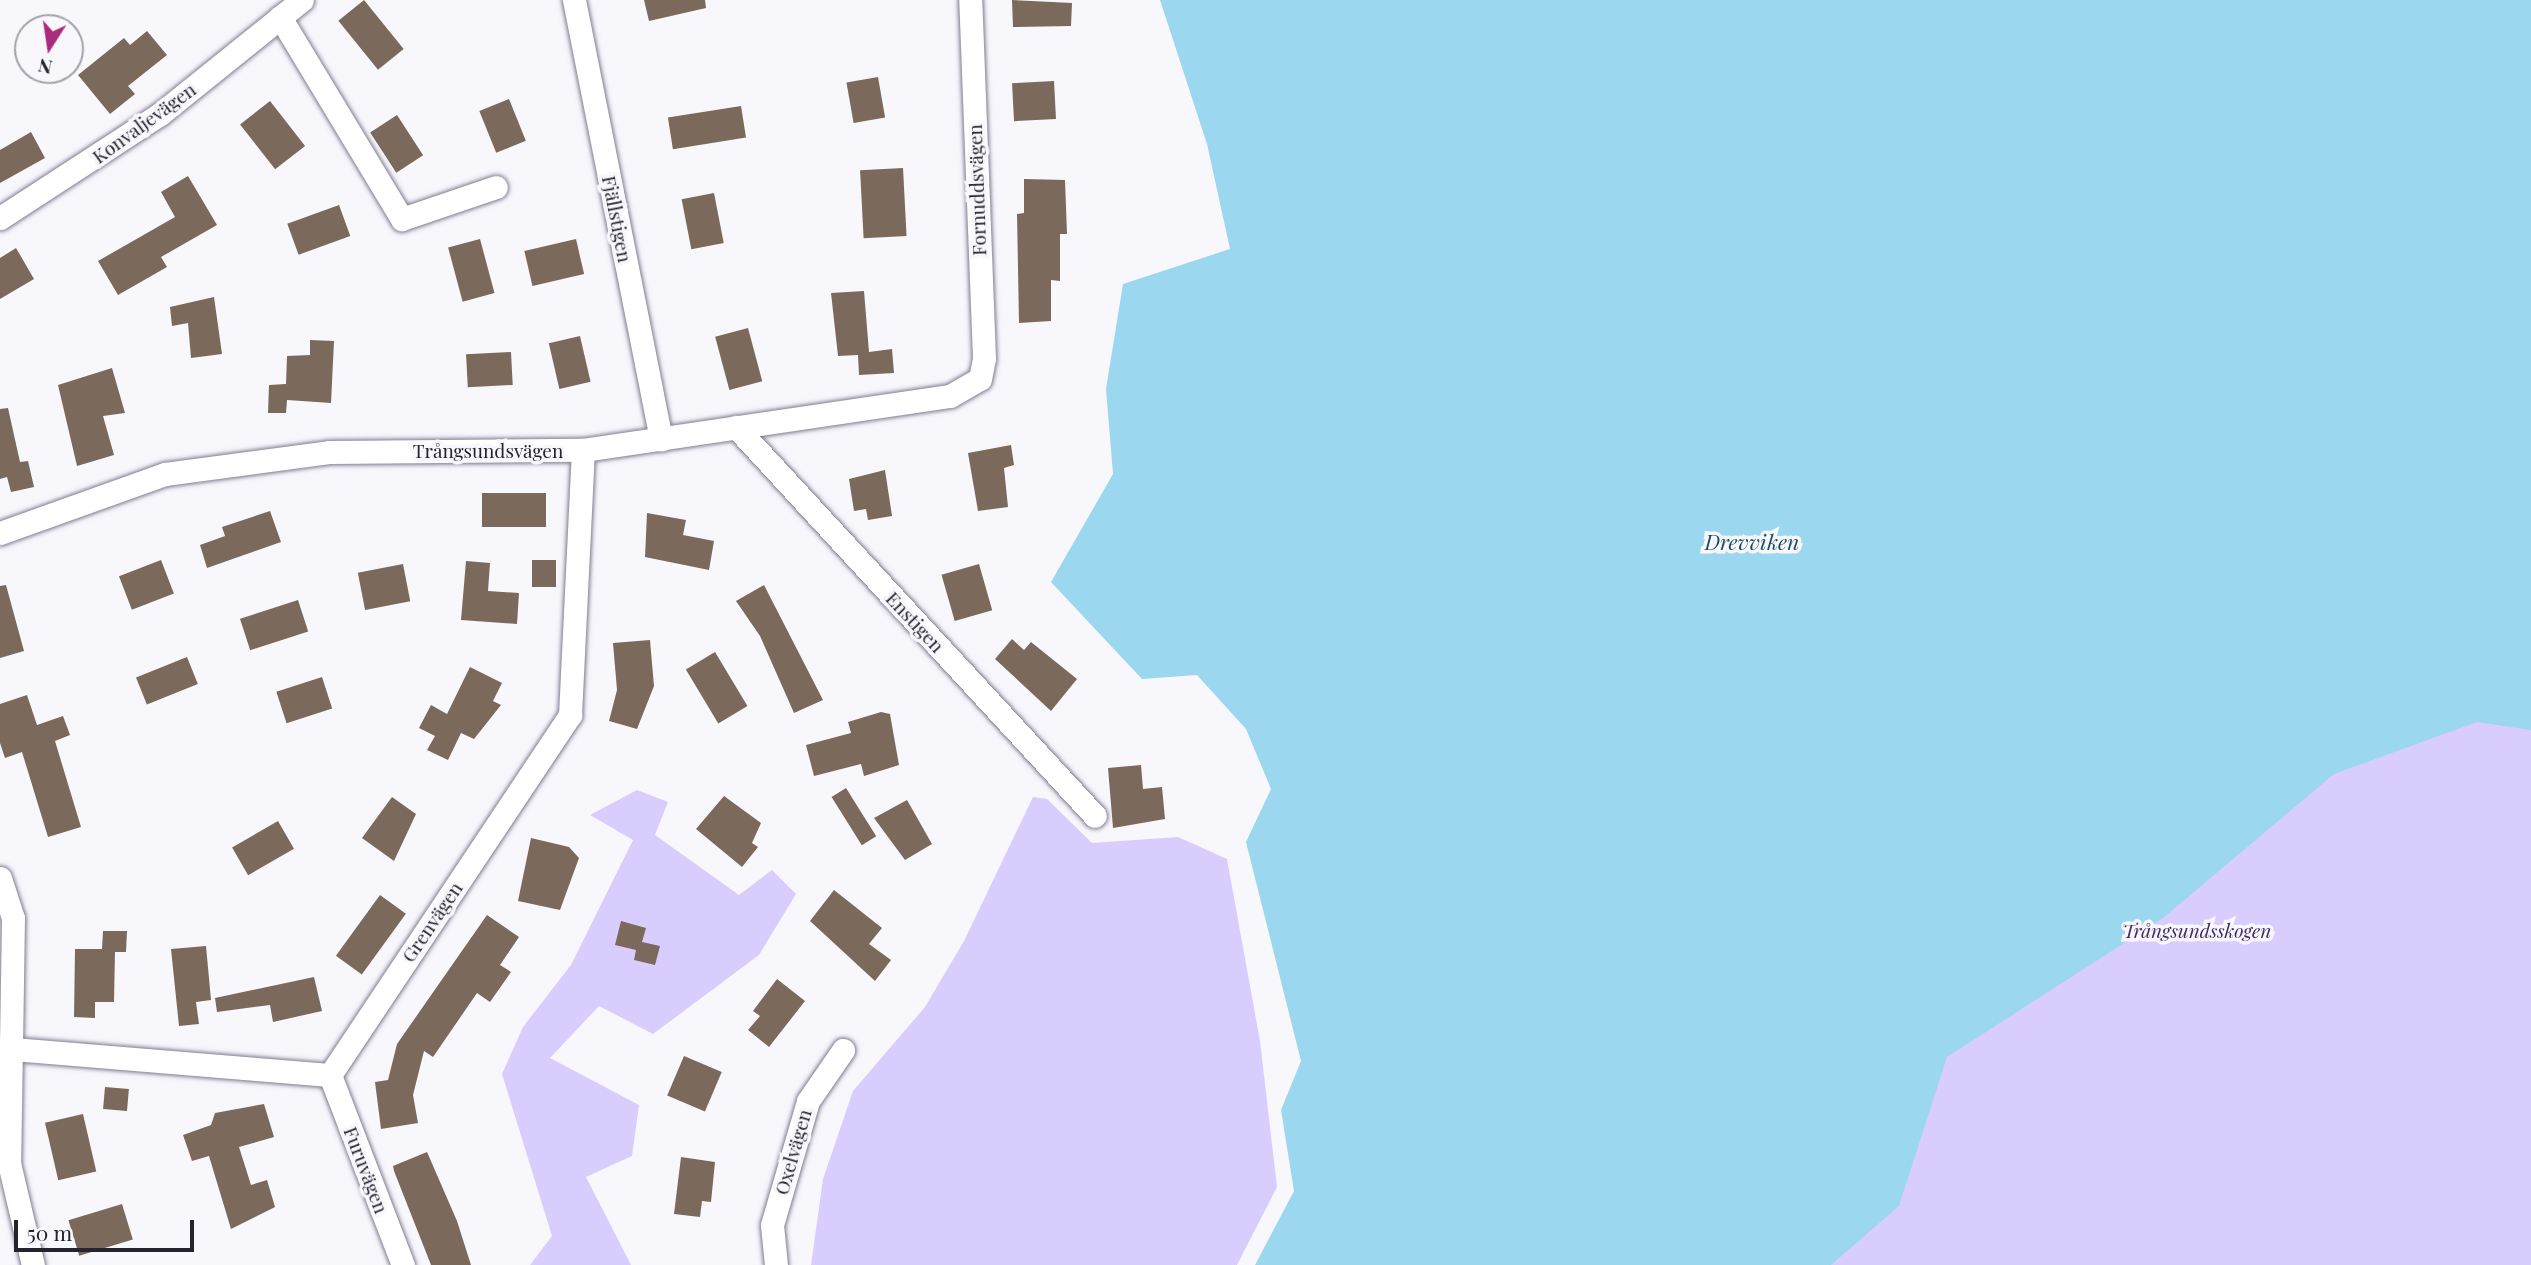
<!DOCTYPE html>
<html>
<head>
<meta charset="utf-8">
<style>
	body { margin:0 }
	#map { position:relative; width:2531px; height:1265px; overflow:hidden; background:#f8f7fc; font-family:"Playfair Display",serif }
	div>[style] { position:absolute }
	.green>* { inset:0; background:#d9cdfe }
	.water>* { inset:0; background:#9bd7ee }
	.building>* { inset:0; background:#7b695b; transform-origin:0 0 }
	.roads { filter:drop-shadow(0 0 2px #817c91) drop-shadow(0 0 2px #817c91) }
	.minor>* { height:23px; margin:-11.5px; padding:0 11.5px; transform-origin:11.5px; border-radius:11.5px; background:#fff }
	span { translate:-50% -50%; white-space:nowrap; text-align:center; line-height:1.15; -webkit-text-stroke:7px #f8f7fc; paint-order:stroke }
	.street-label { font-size:19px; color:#25232c }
	.park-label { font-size:19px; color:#3f2c66; font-style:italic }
	.water-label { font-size:21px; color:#1b4d5e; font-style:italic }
	.north { position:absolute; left:14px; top:14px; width:70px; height:70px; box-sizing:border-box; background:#f8f7fc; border:2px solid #a4a2a9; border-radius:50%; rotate:192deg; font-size:19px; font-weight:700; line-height:28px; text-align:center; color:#25232c }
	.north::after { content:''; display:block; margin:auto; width:24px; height:32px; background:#ab2c7c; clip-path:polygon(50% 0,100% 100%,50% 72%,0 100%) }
	.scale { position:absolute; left:14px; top:1220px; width:180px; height:32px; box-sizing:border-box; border:4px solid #25232c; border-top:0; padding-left:9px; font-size:21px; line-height:24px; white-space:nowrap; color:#25232c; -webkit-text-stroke:5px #f8f7fc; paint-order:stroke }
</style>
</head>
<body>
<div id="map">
	<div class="green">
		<i style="clip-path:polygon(2531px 404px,2531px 1265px,1535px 1265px)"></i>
		<i style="clip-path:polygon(637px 790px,668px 802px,655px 835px,739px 895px,772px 870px,796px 894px,759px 955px,653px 1034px,599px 1006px,550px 1058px,639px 1105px,632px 1156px,586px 1177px,631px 1265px,530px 1265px,552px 1236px,502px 1074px,523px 1027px,571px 965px,633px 840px,590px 815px)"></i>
		<i style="clip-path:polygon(1033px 797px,1047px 799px,1092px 843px,1178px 837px,1227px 859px,1260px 1041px,1277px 1187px,1237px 1265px,811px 1265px,823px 1179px,853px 1091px,925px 1007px,964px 941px)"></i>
	</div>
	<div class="water">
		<i style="clip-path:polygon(1160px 0,2531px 0,2531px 730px,2477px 722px,2334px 774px,2163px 918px,1947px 1057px,1899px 1206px,1831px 1265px,1255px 1265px,1294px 1191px,1281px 1110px,1301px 1061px,1246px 842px,1271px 789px,1246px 729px,1197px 675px,1142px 679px,1051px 582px,1113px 474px,1106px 389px,1123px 284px,1230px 249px,1207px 144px)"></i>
	</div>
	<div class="building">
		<i style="left:364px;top:0;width:63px;height:33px;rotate:51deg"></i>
		<i style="clip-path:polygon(644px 0,705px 0,706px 8px,649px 21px)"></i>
		<i style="clip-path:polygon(1012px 0,1072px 3px,1071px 26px,1013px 27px)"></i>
		<i style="clip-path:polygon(147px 31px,167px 55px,128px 86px,135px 94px,110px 114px,78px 75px,124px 38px,130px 45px)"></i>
		<i style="left:878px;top:77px;width:41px;height:32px;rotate:80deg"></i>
		<i style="left:1054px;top:81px;width:38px;height:42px;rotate:87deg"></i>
		<i style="left:509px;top:99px;width:45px;height:32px;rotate:68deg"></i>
		<i style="left:270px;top:101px;width:57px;height:38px;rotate:52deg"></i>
		<i style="left:741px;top:106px;width:32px;height:74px;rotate:81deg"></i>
		<i style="left:397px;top:115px;width:48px;height:32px;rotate:57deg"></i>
		<i style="clip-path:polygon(31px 132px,45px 158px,0 183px,0 150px)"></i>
		<i style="left:903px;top:168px;width:68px;height:43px;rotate:87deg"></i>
		<i style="clip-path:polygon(188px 176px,217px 225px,161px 257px,167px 267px,118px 295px,98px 261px,175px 217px,161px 192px)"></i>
		<i style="clip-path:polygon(1024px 179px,1065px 180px,1067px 234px,1060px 234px,1060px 281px,1051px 280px,1051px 321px,1019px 323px,1017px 214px,1024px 213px)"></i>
		<i style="left:714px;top:193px;width:51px;height:33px;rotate:79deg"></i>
		<i style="left:339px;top:205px;width:33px;height:55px;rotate:70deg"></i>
		<i style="left:480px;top:239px;width:56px;height:33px;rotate:75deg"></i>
		<i style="left:576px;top:239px;width:36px;height:53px;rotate:77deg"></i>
		<i style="clip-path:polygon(16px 248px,34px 279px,0 299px,0 258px)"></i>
		<i style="clip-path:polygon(864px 291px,869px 352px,892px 349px,894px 373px,859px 375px,858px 355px,838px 356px,831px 293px)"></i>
		<i style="clip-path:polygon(214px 297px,222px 354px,191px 358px,188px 323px,172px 326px,170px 307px)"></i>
		<i style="left:748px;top:328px;width:55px;height:34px;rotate:75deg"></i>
		<i style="left:580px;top:336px;width:47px;height:32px;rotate:77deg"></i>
		<i style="clip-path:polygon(310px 340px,334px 341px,331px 403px,287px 400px,286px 413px,268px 413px,269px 385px,286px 384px,287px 356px,310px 355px)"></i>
		<i style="left:511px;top:352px;width:33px;height:45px;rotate:87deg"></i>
		<i style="clip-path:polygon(112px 368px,125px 413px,103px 416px,114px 455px,77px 466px,58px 385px)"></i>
		<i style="clip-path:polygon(8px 408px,20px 462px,28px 461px,34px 487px,11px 492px,7px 477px,0 479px,0 409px)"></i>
		<i style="clip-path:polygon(1011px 445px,1014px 465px,1004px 468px,1008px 507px,978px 511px,968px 453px)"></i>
		<i style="clip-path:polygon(885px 470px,892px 516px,868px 520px,866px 509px,854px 511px,849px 479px)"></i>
		<i style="left:546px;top:493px;width:34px;height:64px;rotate:90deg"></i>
		<i style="clip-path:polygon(270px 511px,281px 542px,207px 568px,200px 545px,225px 536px,222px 527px)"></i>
		<i style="clip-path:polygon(647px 513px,686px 520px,683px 535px,714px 541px,709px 570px,645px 557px)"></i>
		<i style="left:161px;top:560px;width:36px;height:45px;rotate:69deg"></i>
		<i style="left:532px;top:560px;width:24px;height:27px"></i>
		<i style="clip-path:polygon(466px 561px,490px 563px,488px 591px,519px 593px,517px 624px,461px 620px)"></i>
		<i style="left:403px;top:564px;width:38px;height:46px;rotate:79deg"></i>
		<i style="left:979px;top:564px;width:48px;height:39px;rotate:74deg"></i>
		<i style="clip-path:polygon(6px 585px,24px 651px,0 658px,0 586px)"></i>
		<i style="clip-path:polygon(764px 585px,823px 700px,794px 713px,760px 636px,736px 601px)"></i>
		<i style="left:298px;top:600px;width:33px;height:61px;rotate:72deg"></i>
		<i style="clip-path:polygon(1012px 639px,1024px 650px,1031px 642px,1077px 679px,1051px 711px,995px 659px)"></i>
		<i style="clip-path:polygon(650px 640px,654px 686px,637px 729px,609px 721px,617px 690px,613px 643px)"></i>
		<i style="left:715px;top:652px;width:63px;height:34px;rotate:59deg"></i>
		<i style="left:187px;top:657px;width:29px;height:55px;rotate:68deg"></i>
		<i style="clip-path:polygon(470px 667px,502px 683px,493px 701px,501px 705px,474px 739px,461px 733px,448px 760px,427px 750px,435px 736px,419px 728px,431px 705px,447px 714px)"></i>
		<i style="left:322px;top:677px;width:33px;height:48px;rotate:72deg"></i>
		<i style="clip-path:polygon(27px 695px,37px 725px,63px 716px,70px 735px,55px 741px,81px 827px,48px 837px,22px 752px,5px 758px,0 743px,0 704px)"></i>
		<i style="clip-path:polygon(881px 712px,890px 714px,899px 765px,864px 776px,861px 764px,814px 776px,806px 745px,851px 733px,848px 722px)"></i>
		<i style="clip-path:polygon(1141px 765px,1143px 789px,1162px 787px,1165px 819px,1113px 828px,1108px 768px)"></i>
		<i style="left:846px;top:788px;width:57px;height:17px;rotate:58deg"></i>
		<i style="clip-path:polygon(724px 796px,761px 823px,752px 843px,758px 847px,742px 867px,696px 829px)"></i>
		<i style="clip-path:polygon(392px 797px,416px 814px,394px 861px,362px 838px)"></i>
		<i style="clip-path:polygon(907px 800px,932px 844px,905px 860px,874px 818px)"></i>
		<i style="left:278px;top:821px;width:32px;height:53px;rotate:60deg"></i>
		<i style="clip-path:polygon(531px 838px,569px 847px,579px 858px,560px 910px,518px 901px)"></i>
		<i style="clip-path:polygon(834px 890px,882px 928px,869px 944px,891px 960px,875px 981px,810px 921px)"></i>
		<i style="left:380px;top:895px;width:32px;height:75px;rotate:36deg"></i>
		<i style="clip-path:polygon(487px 915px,519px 937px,500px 965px,511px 972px,490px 1002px,477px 993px,433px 1057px,424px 1051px,413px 1095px,418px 1123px,381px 1129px,375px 1082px,388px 1080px,397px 1044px)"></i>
		<i style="clip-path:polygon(621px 921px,646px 928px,642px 942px,660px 946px,655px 965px,634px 960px,636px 950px,615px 945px)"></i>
		<i style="clip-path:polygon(103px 931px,127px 931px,126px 952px,115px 952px,114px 1002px,95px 1002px,95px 1018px,74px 1017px,75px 949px,102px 949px)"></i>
		<i style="clip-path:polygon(206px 946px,211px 1000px,196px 1002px,199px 1024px,179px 1026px,171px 949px)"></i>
		<i style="clip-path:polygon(314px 977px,322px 1011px,273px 1022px,270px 1005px,217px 1012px,215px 998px)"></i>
		<i style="clip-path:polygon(777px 979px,805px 1001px,769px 1047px,748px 1030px,760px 1016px,753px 1011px)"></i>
		<i style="left:684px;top:1056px;width:41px;height:43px;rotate:23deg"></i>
		<i style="left:105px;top:1087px;width:24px;height:22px;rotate:5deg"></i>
		<i style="clip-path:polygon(264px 1104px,274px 1137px,239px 1147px,251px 1185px,267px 1180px,275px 1207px,231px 1229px,209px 1156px,192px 1161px,183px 1135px,211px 1125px,215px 1113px)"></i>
		<i style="left:83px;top:1114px;width:59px;height:39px;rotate:77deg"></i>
		<i style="clip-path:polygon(427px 1152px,457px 1221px,471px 1265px,431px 1265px,394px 1171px,393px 1166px)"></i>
		<i style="clip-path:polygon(681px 1157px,715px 1162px,711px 1202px,702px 1201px,700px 1217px,674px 1214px)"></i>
		<i style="left:122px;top:1204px;width:37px;height:56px;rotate:73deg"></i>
	</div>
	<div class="roads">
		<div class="minor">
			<i style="left:574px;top:0;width:448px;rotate:78.8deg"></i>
			<i style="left:280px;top:17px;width:236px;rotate:58.9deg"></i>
			<i style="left:402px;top:219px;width:99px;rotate:-18.8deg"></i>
			<i style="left:0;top:218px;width:191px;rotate:-33deg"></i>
			<i style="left:160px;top:114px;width:182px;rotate:-38.8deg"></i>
			<i style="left:736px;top:427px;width:529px;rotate:47.3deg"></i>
			<i style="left:0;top:533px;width:175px;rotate:-19.7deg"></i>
			<i style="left:165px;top:474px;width:165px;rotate:-7.6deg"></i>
			<i style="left:329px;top:452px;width:254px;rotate:-0.5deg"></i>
			<i style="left:583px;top:450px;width:371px;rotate:-8.4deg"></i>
			<i style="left:950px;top:396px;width:34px;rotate:-30deg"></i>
			<i style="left:980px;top:379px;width:21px;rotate:-79deg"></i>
			<i style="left:984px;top:358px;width:358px;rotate:-92.2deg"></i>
			<i style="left:0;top:878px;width:42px;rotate:72deg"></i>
			<i style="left:13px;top:918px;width:245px;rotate:90.9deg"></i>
			<i style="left:9px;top:1163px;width:105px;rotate:76.8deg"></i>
			<i style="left:0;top:1048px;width:331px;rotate:4.7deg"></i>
			<i style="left:330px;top:1075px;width:433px;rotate:-56.3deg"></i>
			<i style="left:570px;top:715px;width:265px;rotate:-87.2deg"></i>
			<i style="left:330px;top:1075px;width:204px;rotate:69deg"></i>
			<i style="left:776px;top:1265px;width:40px;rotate:-95.7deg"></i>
			<i style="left:772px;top:1225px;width:129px;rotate:-73.8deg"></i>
			<i style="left:808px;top:1101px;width:62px;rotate:-55.5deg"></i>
		</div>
	</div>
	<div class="street-label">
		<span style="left:144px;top:123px;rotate:-36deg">Konvaljevägen</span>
		<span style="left:977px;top:190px;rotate:-92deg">Fornuddsvägen</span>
		<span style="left:617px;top:219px;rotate:79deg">Fjällstigen</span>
		<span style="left:488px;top:451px">Trångsundsvägen</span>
		<span style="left:915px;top:622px;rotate:47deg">Enstigen</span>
		<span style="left:432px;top:922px;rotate:-56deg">Grenvägen</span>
		<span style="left:793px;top:1152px;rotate:-74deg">Oxelvägen</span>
		<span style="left:366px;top:1170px;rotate:69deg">Furuvägen</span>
	</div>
	<div class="park-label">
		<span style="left:2197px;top:931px">Trångsundsskogen</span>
	</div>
	<div class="water-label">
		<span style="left:1752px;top:541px">Drevviken</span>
	</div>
	<div class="north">N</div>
	<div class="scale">50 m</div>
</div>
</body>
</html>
